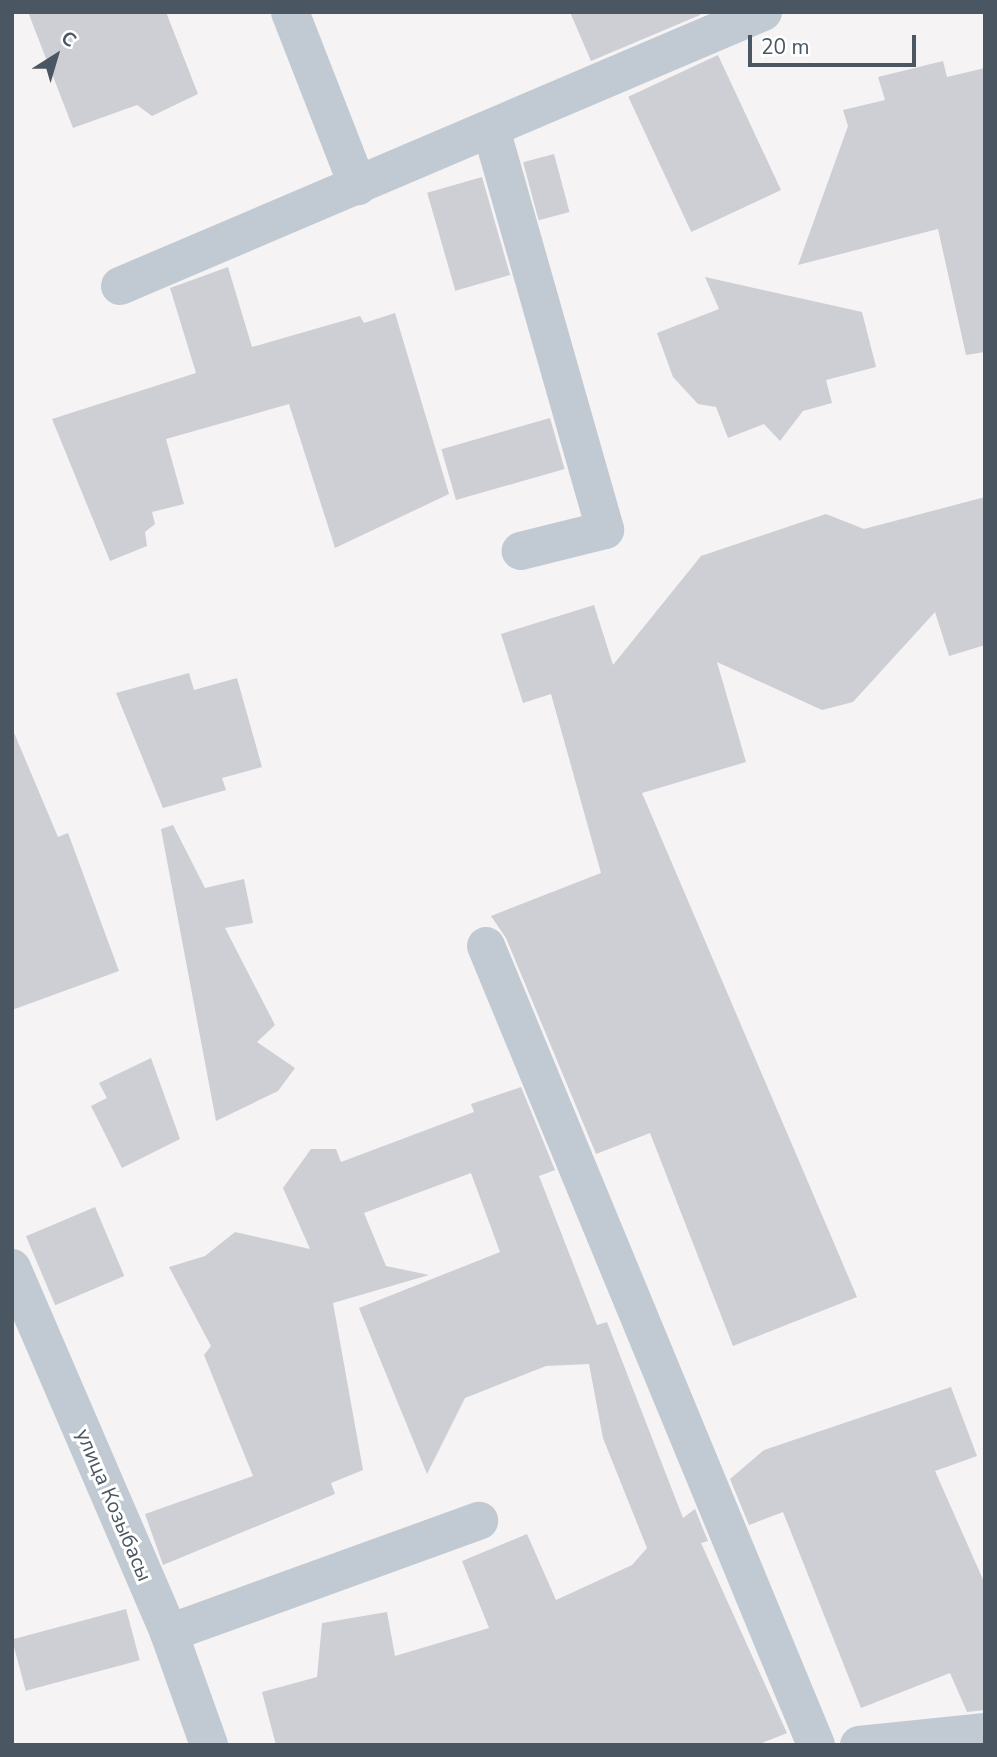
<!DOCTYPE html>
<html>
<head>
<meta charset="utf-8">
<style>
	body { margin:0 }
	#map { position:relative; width:997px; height:1757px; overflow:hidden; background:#f5f3f3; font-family:"Nunito Sans",sans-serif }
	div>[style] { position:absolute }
	.building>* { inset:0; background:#cdcfd5; transform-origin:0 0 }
	.minor>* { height:38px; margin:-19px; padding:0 19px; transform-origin:19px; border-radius:19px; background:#c1cad2 }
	span { translate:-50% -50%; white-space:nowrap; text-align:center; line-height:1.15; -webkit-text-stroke:6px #fff; paint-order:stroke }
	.street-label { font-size:21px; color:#4a5661 }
	.frame { position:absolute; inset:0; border:14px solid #4a5661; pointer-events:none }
	.north { position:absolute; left:21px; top:21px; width:70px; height:70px; -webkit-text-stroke:5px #fff; paint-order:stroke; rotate:37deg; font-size:19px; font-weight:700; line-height:28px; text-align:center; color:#4a5661 }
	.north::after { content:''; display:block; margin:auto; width:24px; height:32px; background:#4a5661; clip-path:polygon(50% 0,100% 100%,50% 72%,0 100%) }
	.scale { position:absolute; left:748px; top:35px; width:168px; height:32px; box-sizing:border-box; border:4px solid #4a5661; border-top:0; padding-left:9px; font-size:21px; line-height:24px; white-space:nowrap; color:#4a5661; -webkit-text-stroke:5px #fff; paint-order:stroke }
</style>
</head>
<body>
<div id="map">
	<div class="building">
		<i style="clip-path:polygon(28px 12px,166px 12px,198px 94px,152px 116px,137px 105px,73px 128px)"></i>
		<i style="clip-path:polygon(570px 12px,699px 12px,700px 15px,591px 61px)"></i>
		<i style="left:718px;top:55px;width:149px;height:99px;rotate:65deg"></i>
		<i style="clip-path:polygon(943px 61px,947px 77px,985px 68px,985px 352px,966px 355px,938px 229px,798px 265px,848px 126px,843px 110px,885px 100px,878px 77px)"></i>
		<i style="left:554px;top:154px;width:60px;height:32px;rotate:75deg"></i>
		<i style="left:482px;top:177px;width:102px;height:57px;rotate:74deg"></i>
		<i style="clip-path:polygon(228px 267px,252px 347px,360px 316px,364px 323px,395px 313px,449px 494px,335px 548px,289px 404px,166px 439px,184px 504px,152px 512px,155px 524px,145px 532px,147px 546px,110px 561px,52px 419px,196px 373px,170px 288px)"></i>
		<i style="clip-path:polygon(705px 277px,862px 312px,876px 367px,826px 380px,832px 403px,803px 411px,780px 441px,764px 424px,728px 438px,716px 407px,698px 404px,673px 377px,657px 333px,719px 309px)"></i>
		<i style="left:550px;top:418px;width:53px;height:113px;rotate:74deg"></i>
		<i style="clip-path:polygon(985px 497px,985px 645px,949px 656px,935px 612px,853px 702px,822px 710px,717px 662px,746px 762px,642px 793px,857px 1297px,733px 1346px,650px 1133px,596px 1154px,506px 938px,491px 916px,601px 873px,551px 694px,523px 703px,501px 634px,594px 605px,613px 665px,701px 556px,826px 514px,864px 529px)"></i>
		<i style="clip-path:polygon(189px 673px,194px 690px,237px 678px,262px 767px,222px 778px,226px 790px,163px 808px,116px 693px)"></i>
		<i style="clip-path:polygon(12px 728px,58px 837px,68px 833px,119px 971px,12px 1010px)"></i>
		<i style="clip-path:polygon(173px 825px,205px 888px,244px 879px,253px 923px,225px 928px,275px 1025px,257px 1042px,295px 1068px,278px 1091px,216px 1121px,161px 829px)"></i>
		<i style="clip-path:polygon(151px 1058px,180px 1139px,122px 1168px,91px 1106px,107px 1098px,99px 1083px)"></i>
		<i style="clip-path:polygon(521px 1087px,555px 1170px,539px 1176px,597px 1325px,607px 1322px,683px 1518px,695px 1509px,708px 1541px,701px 1543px,787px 1733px,757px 1745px,276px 1745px,262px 1692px,317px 1677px,322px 1623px,387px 1612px,395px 1656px,489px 1628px,462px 1561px,527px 1534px,556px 1600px,632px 1565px,647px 1548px,603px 1438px,589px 1364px,546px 1366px,465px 1398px,427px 1474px,359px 1308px,500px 1252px,471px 1173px,364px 1213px,386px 1266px,429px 1275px,333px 1303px,363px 1470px,331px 1483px,335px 1494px,163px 1565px,145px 1514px,253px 1476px,204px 1355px,211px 1346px,169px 1267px,205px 1256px,235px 1232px,310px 1249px,283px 1188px,311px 1149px,336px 1149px,341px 1162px,474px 1112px,471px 1104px)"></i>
		<i style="left:95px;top:1207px;width:75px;height:75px;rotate:67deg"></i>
		<i style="clip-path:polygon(951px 1387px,977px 1456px,935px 1471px,985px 1584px,985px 1710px,967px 1712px,950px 1673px,861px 1708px,783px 1512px,749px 1525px,730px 1479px,764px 1450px)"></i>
		<i style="left:126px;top:1609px;width:53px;height:118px;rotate:75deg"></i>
	</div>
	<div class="minor">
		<i style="left:290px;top:12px;width:187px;rotate:68.7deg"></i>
		<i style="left:491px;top:129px;width:417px;rotate:74.1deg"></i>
		<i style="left:605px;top:530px;width:87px;rotate:166deg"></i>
		<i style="left:120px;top:286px;width:699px;rotate:-23.08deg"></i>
		<i style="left:486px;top:946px;width:864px;rotate:67.56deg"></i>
		<i style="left:12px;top:1268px;width:397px;rotate:66.7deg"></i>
		<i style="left:169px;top:1633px;width:119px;rotate:70.3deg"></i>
		<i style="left:169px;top:1633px;width:330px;rotate:-19.9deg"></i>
		<i style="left:859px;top:1745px;width:127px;rotate:-5.9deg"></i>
	</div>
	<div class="street-label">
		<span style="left:114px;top:1505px;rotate:67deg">улица Козыбасы</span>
	</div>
	<div class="frame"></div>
	<div class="north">С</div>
	<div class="scale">20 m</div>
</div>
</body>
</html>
